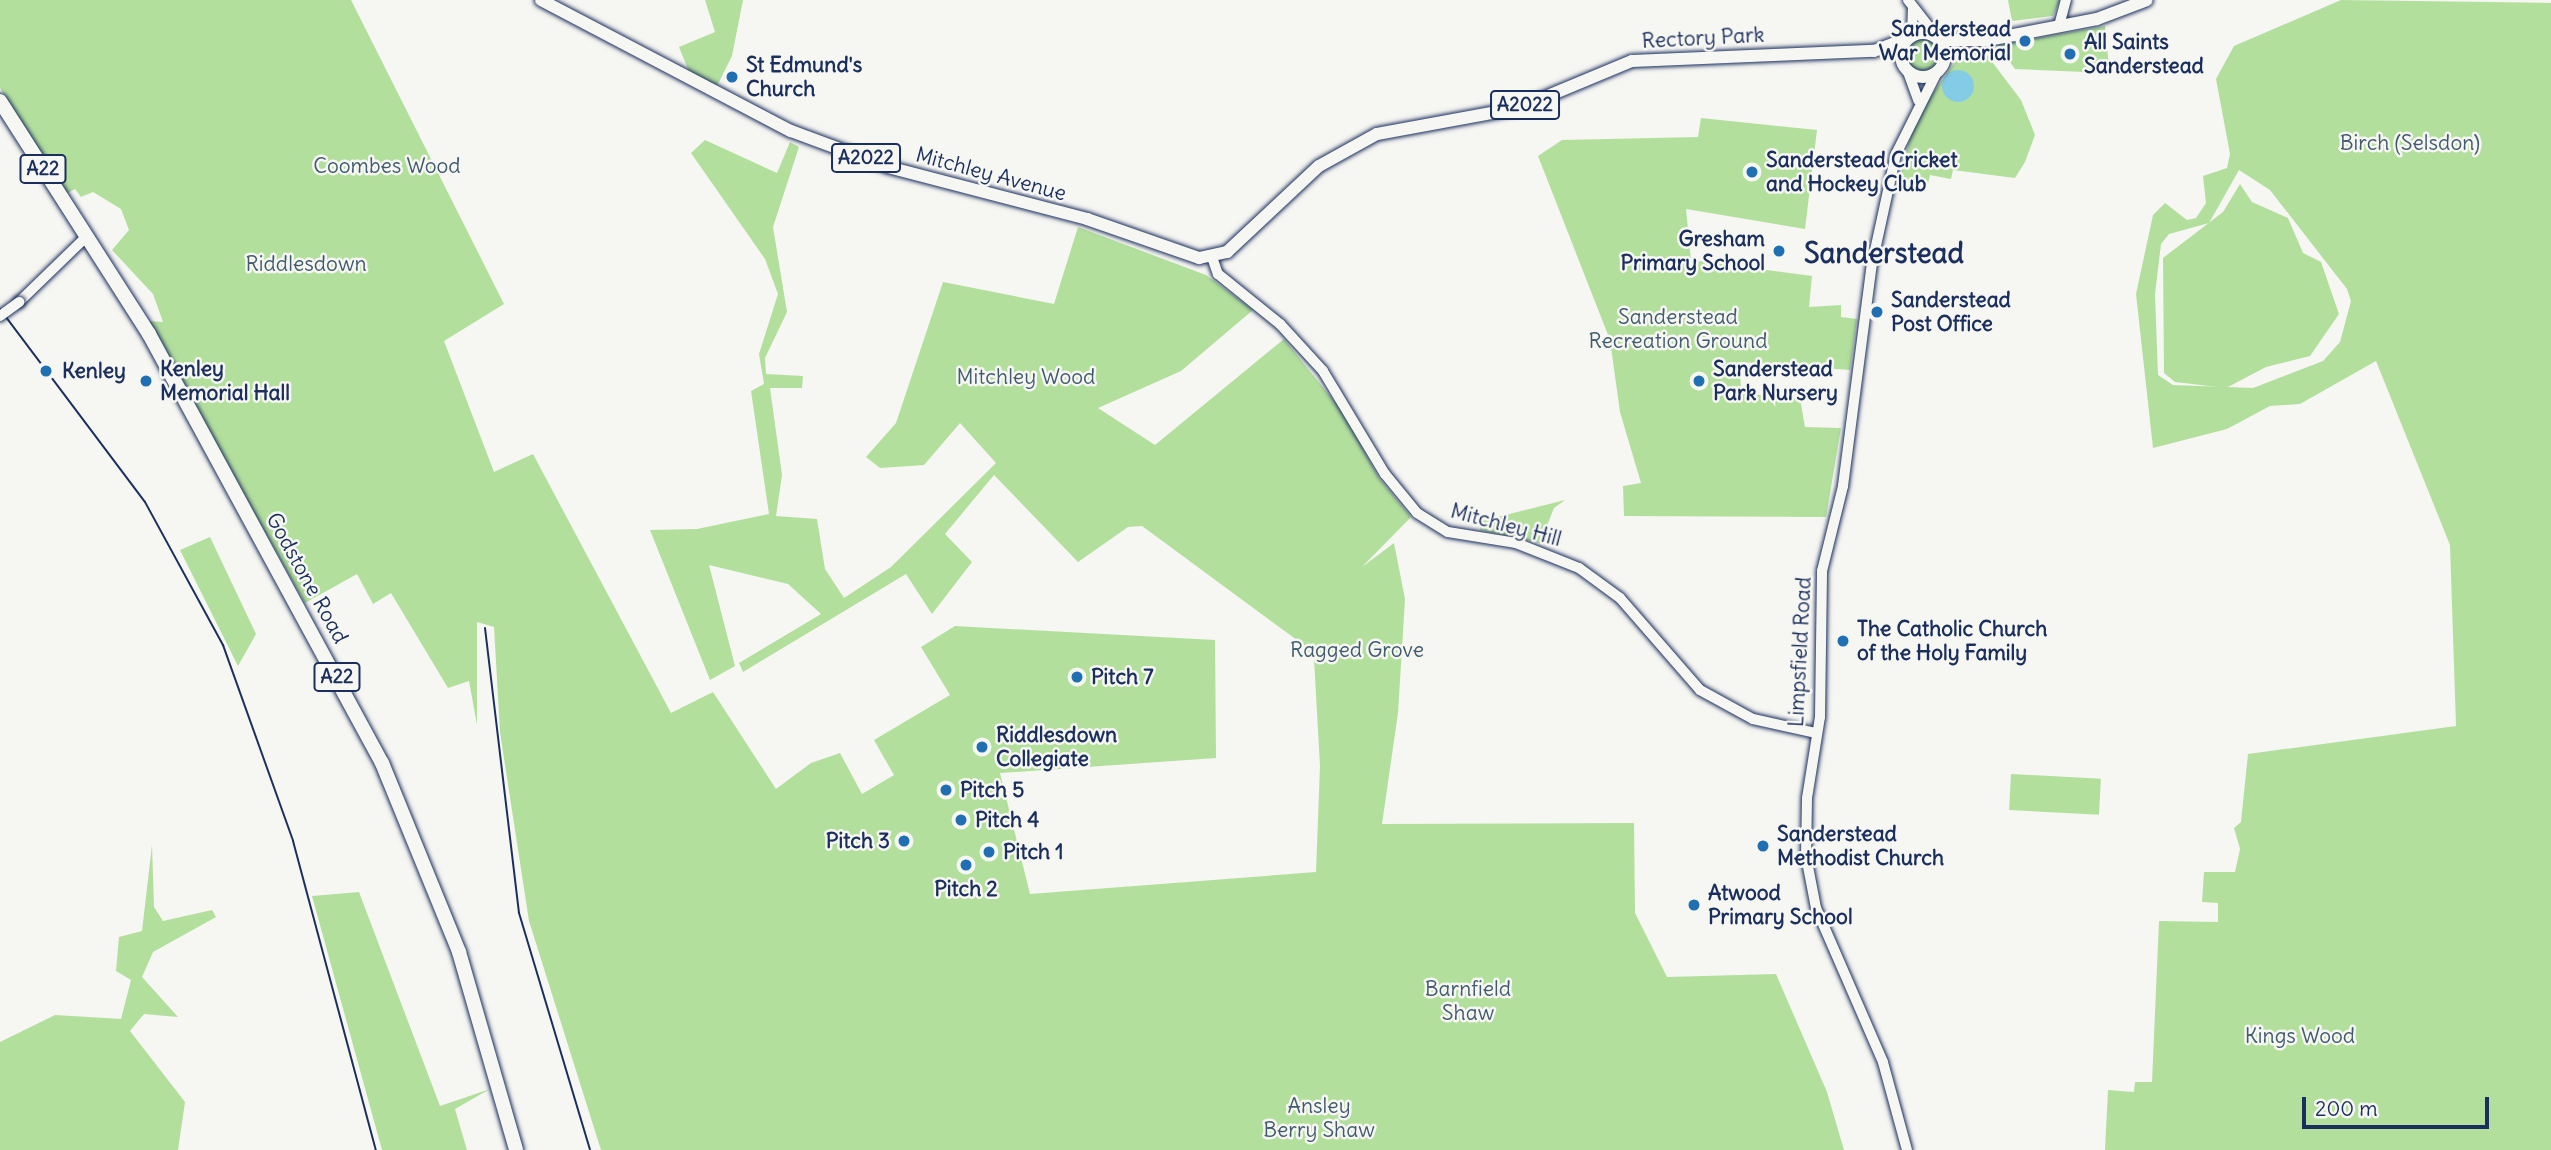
<!DOCTYPE html>
<html>
<head>
<meta charset="utf-8">
<style>
	body { margin:0 }
	#map { position:relative; width:2551px; height:1150px; overflow:hidden; background:#f6f6f2; font-family:Delius,sans-serif }
	div>[style] { position:absolute }
	.green>* { inset:0; background:#b3df9d; transform-origin:0 0 }
	.round { border-radius:50% }
	.water>* { inset:0; background:#84cce5 }
	.roads { filter:drop-shadow(0 0 2px #1b2f5e) drop-shadow(0 0 2px #1b2f5e) }
	.secondary>* { height:10px; margin:-5px; padding:0 5px; transform-origin:5px; border-radius:5px; background:#f6f6f2 }
	.primary>* { height:12px; margin:-6px; padding:0 6px; transform-origin:6px; border-radius:6px; background:#f6f6f2 }
	.primary>.ring { margin:-6px; padding:0; box-sizing:content-box; background:none; border:12px solid #f6f6f2; border-radius:50% }
	.highway>* { height:14px; margin:-7px; padding:0 7px; transform-origin:7px; border-radius:7px; background:#f6f6f2 }
	.rail>* { height:2px; margin:-1px; padding:0 1px; transform-origin:1px; border-radius:1px; background:#1b2f5e }
	.bridges { filter:drop-shadow(0 0 2px #1b2f5e) drop-shadow(0 0 2px #1b2f5e) }
	.secondary-bridge>* { height:10px; margin:-5px; padding:0 5px; transform-origin:5px; border-radius:5px; background:#f6f6f2 }
	.dots>* { width:19px; height:19px; translate:-50% -50%; box-sizing:border-box; border:4px solid #f6f6f2; border-radius:50% }
	span { translate:-50% -50%; white-space:nowrap; text-align:center; line-height:1.15; -webkit-text-stroke:5px #f6f6f2; paint-order:stroke }
	.shield-label span { padding:2px 5px; background:#f6f6f2; border:2px solid; border-radius:5px; -webkit-text-stroke-width:0 }
	.shield-label { font-size:19px; color:#1b2f5e; font-weight:700 }
	.poi-label { font-size:21px; color:#1b2f5e; font-weight:700 }
	.right { translate:-100% -50%; text-align:right }
	.left { translate:0 -50%; text-align:left }
	.street-label { font-size:21px; color:#1b2f5e }
	.park-label { font-size:21px; color:#415b6e }
	.district-label { font-size:28px; color:#1b2f5e; font-weight:700 }
	.scale { position:absolute; left:2302px; top:1097px; width:187px; height:32px; box-sizing:border-box; border:4px solid #1b2f5e; border-top:0; padding-left:9px; font-size:21px; line-height:24px; white-space:nowrap; color:#1b2f5e; -webkit-text-stroke:5px #f6f6f2; paint-order:stroke }
</style>
</head>
<body>
<div id="map">
	<div class="green">
		<i style="clip-path:polygon(0 0,351px 0,504px 304px,444px 341px,494px 472px,533px 454px,671px 713px,713px 692px,776px 789px,811px 763px,840px 753px,862px 794px,894px 775px,874px 740px,950px 695px,921px 647px,955px 626px,1215px 640px,1216px 758px,1000px 773px,1030px 894px,1316px 872px,1320px 766px,1314px 659px,1301px 643px,1142px 526px,1128px 527px,1078px 562px,994px 475px,945px 534px,972px 562px,932px 614px,906px 574px,743px 672px,739px 663px,821px 614px,788px 584px,709px 565px,735px 666px,710px 680px,650px 530px,697px 529px,769px 514px,751px 391px,764px 384px,759px 354px,778px 294px,765px 259px,691px 153px,705px 140px,777px 173px,790px 142px,799px 147px,773px 227px,787px 312px,765px 358px,766px 374px,803px 376px,802px 388px,770px 388px,782px 475px,776px 516px,817px 519px,825px 569px,844px 598px,891px 567px,996px 463px,960px 423px,924px 465px,880px 468px,866px 457px,896px 423px,943px 282px,1054px 304px,1078px 227px,1206px 275px,1253px 310px,1181px 371px,1098px 408px,1155px 445px,1284px 339px,1342px 411px,1379px 478px,1411px 517px,1362px 567px,1394px 543px,1405px 599px,1398px 713px,1382px 824px,1634px 823px,1635px 913px,1667px 977px,1776px 974px,1827px 1092px,1844px 1150px,601px 1150px,529px 921px,500px 732px,494px 627px,477px 622px,477px 725px,469px 681px,448px 688px,391px 593px,373px 604px,357px 574px,305px 603px,147px 321px,163px 322px,153px 294px,112px 250px,129px 230px,121px 209px,93px 192px,81px 197px,75px 189px,66px 194px,0 88px)"></i>
		<i style="clip-path:polygon(705px 0,743px 0,732px 56px,716px 88px,690px 74px,679px 47px,715px 32px)"></i>
		<i style="clip-path:polygon(2008px 0,2060px 0,2053px 16px,2012px 21px)"></i>
		<i style="clip-path:polygon(evenodd,2341px 0,2551px 3px,2551px 1150px,2105px 1150px,2108px 1090px,2134px 1092px,2135px 1082px,2152px 1082px,2159px 921px,2218px 922px,2218px 903px,2202px 902px,2204px 872px,2235px 872px,2240px 849px,2234px 828px,2241px 822px,2248px 754px,2456px 726px,2450px 545px,2376px 361px,2300px 404px,2270px 406px,2227px 429px,2153px 448px,2136px 294px,2153px 215px,2165px 203px,2187px 220px,2196px 218px,2206px 203px,2203px 176px,2227px 168px,2230px 154px,2216px 79px,2234px 46px,2341px 0,2239px 170px,2270px 190px,2347px 289px,2351px 301px,2340px 342px,2323px 361px,2253px 388px,2173px 385px,2158px 375px,2155px 294px,2161px 244px,2169px 234px,2209px 223px,2239px 170px)"></i>
		<i style="clip-path:polygon(2105px 26px,2109px 67px,2084px 72px,2015px 69px,1998px 45px)"></i>
		<i class="round" style="left:1906px;top:38px;width:34px;height:34px"></i>
		<i style="clip-path:polygon(1980px 46px,2021px 100px,2035px 135px,2025px 162px,2015px 178px,1953px 170px,1951px 179px,1930px 175px,1927px 188px,1899px 182px,1912px 130px,1928px 100px,1960px 55px)"></i>
		<i style="clip-path:polygon(1701px 118px,1817px 130px,1805px 229px,1686px 209px,1691px 260px,1812px 276px,1809px 307px,1841px 305px,1841px 317px,1857px 319px,1850px 370px,1740px 362px,1741px 393px,1800px 399px,1805px 427px,1841px 428px,1826px 517px,1624px 516px,1623px 486px,1641px 483px,1620px 412px,1610px 340px,1538px 156px,1562px 140px,1698px 137px)"></i>
		<i style="clip-path:polygon(2240px 184px,2252px 202px,2288px 218px,2303px 253px,2321px 262px,2339px 314px,2310px 356px,2266px 367px,2226px 388px,2175px 382px,2164px 373px,2163px 258px,2223px 212px)"></i>
		<i style="clip-path:polygon(1565px 500px,1554px 508px,1540px 543px,1480px 530px,1482px 521px)"></i>
		<i style="clip-path:polygon(210px 537px,256px 634px,238px 666px,180px 550px)"></i>
		<i style="left:2011px;top:774px;width:90px;height:36px;rotate:3deg"></i>
		<i style="clip-path:polygon(152px 845px,154px 907px,163px 921px,212px 910px,216px 917px,153px 952px,142px 977px,178px 1017px,144px 1014px,130px 1031px,185px 1102px,178px 1150px,0 1150px,0 1042px,55px 1015px,121px 1019px,131px 980px,116px 971px,119px 937px,142px 931px)"></i>
		<i style="clip-path:polygon(359px 892px,440px 1106px,490px 1089px,455px 1109px,467px 1150px,382px 1150px,312px 896px)"></i>
	</div>
	<div class="water">
		<i class="round" style="left:1942px;top:70px;width:32px;height:32px"></i>
	</div>
	<div class="roads">
		<div class="secondary">
			<i style="left:1908px;top:0;width:46px;rotate:52.1deg"></i>
			<i style="left:2060px;top:22px;width:23px;rotate:-75deg"></i>
			<i style="left:1912px;top:35px;width:27px;rotate:-88deg"></i>
			<i style="left:1908px;top:72px;width:30px;rotate:70deg"></i>
			<i style="left:1212px;top:257px;width:18px;rotate:71deg"></i>
			<i style="left:1218px;top:274px;width:80px;rotate:38.9deg"></i>
			<i style="left:1280px;top:324px;width:64px;rotate:47.5deg"></i>
			<i style="left:1323px;top:371px;width:120px;rotate:59deg"></i>
			<i style="left:1385px;top:474px;width:50px;rotate:50.6deg"></i>
			<i style="left:1417px;top:513px;width:36px;rotate:32deg"></i>
			<i style="left:1448px;top:532px;width:69px;rotate:9.2deg"></i>
			<i style="left:1516px;top:543px;width:68px;rotate:21.6deg"></i>
			<i style="left:1579px;top:568px;width:51px;rotate:36.2deg"></i>
			<i style="left:1620px;top:598px;width:122px;rotate:49deg"></i>
			<i style="left:1700px;top:690px;width:60px;rotate:28.7deg"></i>
			<i style="left:1753px;top:719px;width:65px;rotate:12.5deg"></i>
			<i style="left:19px;top:302px;width:93px;rotate:-44.1deg"></i>
			<i style="left:1907px;top:1150px;width:91px;rotate:-105.3deg"></i>
			<i style="left:1883px;top:1062px;width:168px;rotate:-113.5deg"></i>
			<i style="left:1816px;top:908px;width:53px;rotate:-100.9deg"></i>
			<i style="left:1806px;top:856px;width:58px;rotate:-89deg"></i>
			<i style="left:1807px;top:798px;width:82px;rotate:-80.9deg"></i>
			<i style="left:1820px;top:717px;width:146px;rotate:-89.2deg"></i>
			<i style="left:1822px;top:571px;width:88px;rotate:-76.1deg"></i>
			<i style="left:1843px;top:486px;width:224px;rotate:-82.6deg"></i>
			<i style="left:1872px;top:264px;width:113px;rotate:-77.7deg"></i>
			<i style="left:1896px;top:154px;width:92px;rotate:-63.4deg"></i>
		</div>
		<div class="primary">
			<i style="left:541px;top:0;width:282px;rotate:27.7deg"></i>
			<i style="left:791px;top:131px;width:103px;rotate:20.4deg"></i>
			<i style="left:888px;top:167px;width:206px;rotate:14.6deg"></i>
			<i style="left:1087px;top:219px;width:119px;rotate:19.2deg"></i>
			<i style="left:1199px;top:258px;width:29px;rotate:-12deg"></i>
			<i style="left:1227px;top:252px;width:126px;rotate:-43.1deg"></i>
			<i style="left:1319px;top:166px;width:66px;rotate:-28.9deg"></i>
			<i style="left:1377px;top:134px;width:144px;rotate:-10.4deg"></i>
			<i style="left:1519px;top:108px;width:122px;rotate:-22.6deg"></i>
			<i style="left:1632px;top:61px;width:242px;rotate:-2.4deg"></i>
			<i style="left:1874px;top:51px;width:36px;rotate:-21deg"></i>
			<i class="ring" style="left:1901px;top:33px;width:32px;height:32px"></i>
			<i style="left:1941px;top:40px;width:47px"></i>
			<i style="left:1988px;top:40px;width:111px;rotate:-10.9deg"></i>
			<i style="left:2097px;top:19px;width:53px;rotate:-20.8deg"></i>
		</div>
		<div class="highway">
			<i style="left:0;top:101px;width:277px;rotate:57.4deg"></i>
			<i style="left:149px;top:334px;width:488px;rotate:61.5deg"></i>
			<i style="left:382px;top:763px;width:204px;rotate:67.8deg"></i>
			<i style="left:459px;top:952px;width:206px;rotate:73.9deg"></i>
		</div>
	</div>
	<div class="rail">
		<i style="left:0;top:309px;width:241px;rotate:53.1deg"></i>
		<i style="left:145px;top:502px;width:163px;rotate:61.4deg"></i>
		<i style="left:223px;top:645px;width:208px;rotate:70.3deg"></i>
		<i style="left:293px;top:841px;width:320px;rotate:75deg"></i>
		<i style="left:485px;top:628px;width:287px;rotate:83.2deg"></i>
		<i style="left:519px;top:913px;width:247px;rotate:73.3deg"></i>
	</div>
	<div class="bridges">
		<div class="secondary-bridge">
			<i style="left:0;top:316px;width:24px;rotate:-36deg"></i>
		</div>
	</div>
	<div class="dots">
		<i style="left:2025px;top:41px;background:#1f6fb2"></i>
		<i style="left:2070px;top:54px;background:#1f6fb2"></i>
		<i style="left:732px;top:77px;background:#1f6fb2"></i>
		<i style="left:1752px;top:172px;background:#1f6fb2"></i>
		<i style="left:1779px;top:251px;background:#1f6fb2"></i>
		<i style="left:1877px;top:312px;background:#1f6fb2"></i>
		<i style="left:46px;top:371px;background:#1f6fb2"></i>
		<i style="left:146px;top:381px;background:#1f6fb2"></i>
		<i style="left:1699px;top:381px;background:#1f6fb2"></i>
		<i style="left:1843px;top:641px;background:#1f6fb2"></i>
		<i style="left:1077px;top:677px;background:#1f6fb2"></i>
		<i style="left:982px;top:747px;background:#1f6fb2"></i>
		<i style="left:946px;top:790px;background:#1f6fb2"></i>
		<i style="left:961px;top:820px;background:#1f6fb2"></i>
		<i style="left:904px;top:841px;background:#1f6fb2"></i>
		<i style="left:1763px;top:846px;background:#1f6fb2"></i>
		<i style="left:989px;top:852px;background:#1f6fb2"></i>
		<i style="left:966px;top:865px;background:#1f6fb2"></i>
		<i style="left:1694px;top:905px;background:#1f6fb2"></i>
	</div>
	<div class="shield-label">
		<span style="left:1525px;top:105px">A2022</span>
		<span style="left:866px;top:158px">A2022</span>
		<span style="left:43px;top:169px">A22</span>
		<span style="left:337px;top:677px">A22</span>
	</div>
	<div class="poi-label">
		<span class="right" style="left:2011px;top:41px">Sanderstead<br>War Memorial</span>
		<span class="left" style="left:2084px;top:54px">All Saints<br>Sanderstead</span>
		<span class="left" style="left:746px;top:77px">St Edmund's<br>Church</span>
		<span class="left" style="left:1766px;top:172px">Sanderstead Cricket<br>and Hockey Club</span>
		<span class="right" style="left:1765px;top:251px">Gresham<br>Primary School</span>
		<span class="left" style="left:1891px;top:312px">Sanderstead<br>Post Office</span>
		<span class="left" style="left:160px;top:381px">Kenley<br>Memorial Hall</span>
		<span class="left" style="left:1713px;top:381px">Sanderstead<br>Park Nursery</span>
		<span class="left" style="left:62px;top:371px">Kenley</span>
		<span class="left" style="left:1857px;top:641px">The Catholic Church<br>of the Holy Family</span>
		<span class="left" style="left:1091px;top:677px">Pitch 7</span>
		<span class="left" style="left:996px;top:747px">Riddlesdown<br>Collegiate</span>
		<span class="left" style="left:960px;top:790px">Pitch 5</span>
		<span class="left" style="left:975px;top:820px">Pitch 4</span>
		<span class="left" style="left:1777px;top:846px">Sanderstead<br>Methodist Church</span>
		<span class="right" style="left:890px;top:841px">Pitch 3</span>
		<span class="left" style="left:1003px;top:852px">Pitch 1</span>
		<span style="left:966px;top:889px">Pitch 2</span>
		<span class="left" style="left:1708px;top:905px">Atwood<br>Primary School</span>
	</div>
	<div class="street-label">
		<span style="left:1703px;top:38px;rotate:-3deg">Rectory Park</span>
		<span style="left:991px;top:174px;rotate:15deg">Mitchley Avenue</span>
		<span style="left:1506px;top:525px;rotate:15deg">Mitchley Hill</span>
		<span style="left:307px;top:578px;rotate:61deg">Godstone Road</span>
		<span style="left:1800px;top:652px;rotate:-87deg">Limpsfield Road</span>
	</div>
	<div class="park-label">
		<span style="left:2410px;top:143px">Birch (Selsdon)</span>
		<span style="left:387px;top:166px">Coombes Wood</span>
		<span style="left:306px;top:264px">Riddlesdown</span>
		<span style="left:1678px;top:329px">Sanderstead<br>Recreation Ground</span>
		<span style="left:1026px;top:377px">Mitchley Wood</span>
		<span style="left:1357px;top:650px">Ragged Grove</span>
		<span style="left:1468px;top:1001px">Barnfield<br>Shaw</span>
		<span style="left:2300px;top:1036px">Kings Wood</span>
		<span style="left:1319px;top:1118px">Ansley<br>Berry Shaw</span>
	</div>
	<div class="district-label">
		<span style="left:1884px;top:253px">Sanderstead</span>
	</div>
	<div class="scale">200 m</div>
</div>
</body>
</html>
